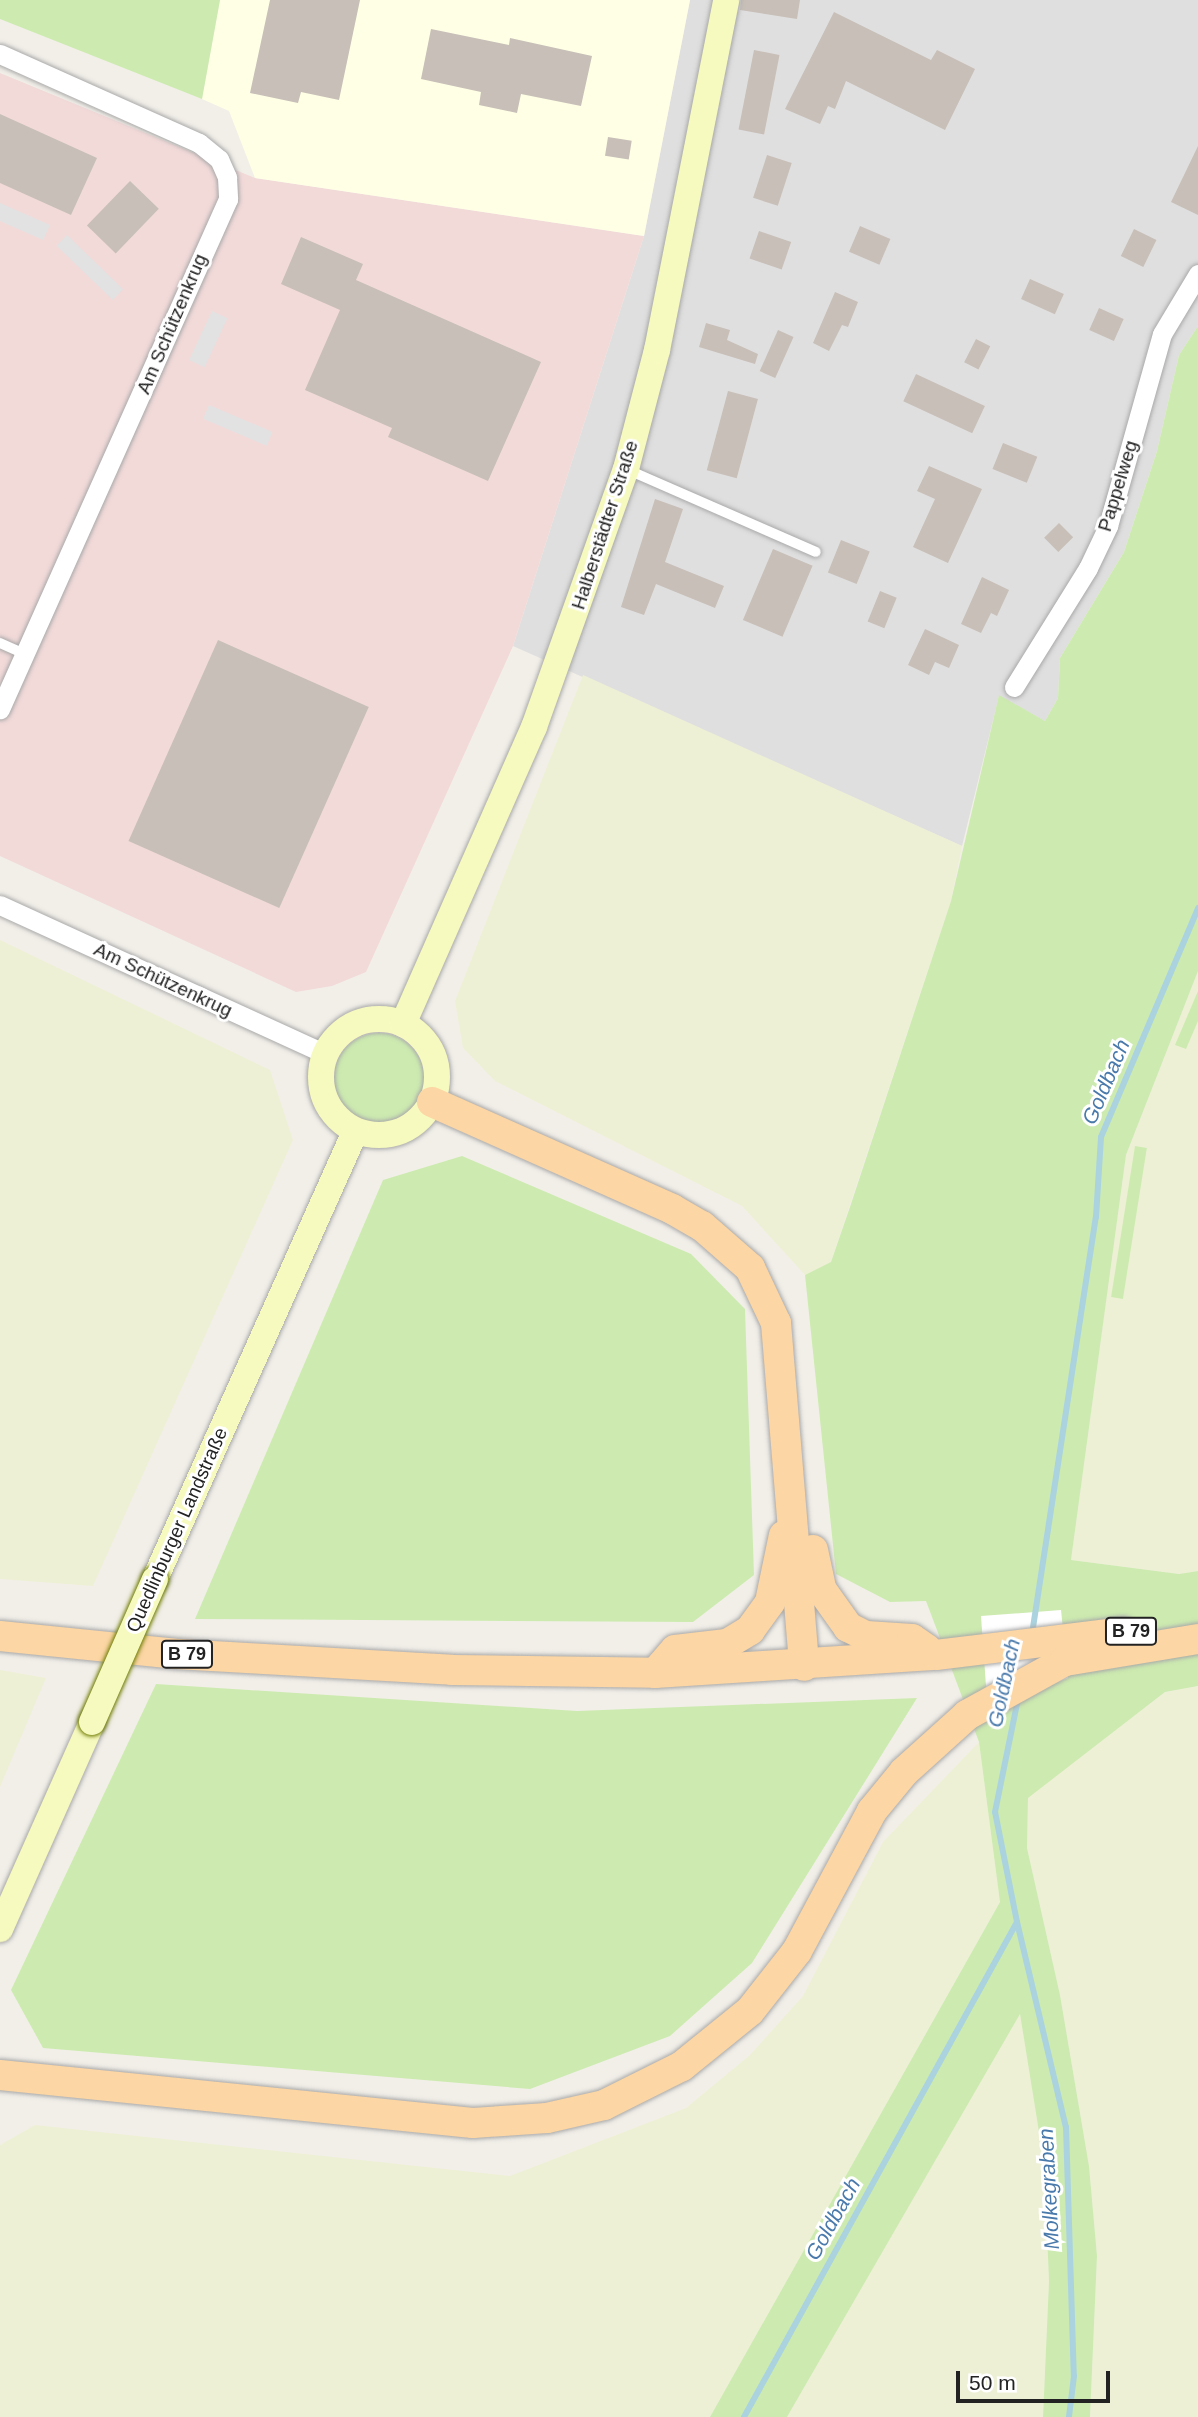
<!DOCTYPE html>
<html>
<head>
<meta charset="utf-8">
<style>
	body { margin:0 }
	#map { position:relative; width:1198px; height:2417px; overflow:hidden; background:#f2efe9; font-family:Arial,sans-serif }
	div>[style] { position:absolute }
	.residential>* { inset:0; background:#e0dfdf }
	.commercial>* { inset:0; background:#f2dad9 }
	.education>* { inset:0; background:#ffffe5 }
	.farmland>* { inset:0; background:#eef0d5 }
	.grass>* { inset:0; background:#cdebb0; transform-origin:0 0 }
	.round { border-radius:50% }
	.parking>* { inset:0; background:#e2e2e2; transform-origin:0 0 }
	.pier>* { inset:0; background:#fff }
	.stream>* { height:6px; margin:-3px; padding:0 3px; transform-origin:3px; border-radius:3px; background:#aad3df }
	.building>* { inset:0; background:#c7bfb8; transform-origin:0 0 }
	.roads { filter:drop-shadow(0 0 2px #a9a9a9) drop-shadow(0 0 2px #a9a9a9) }
	.service>* { height:10px; margin:-5px; padding:0 5px; transform-origin:5px; border-radius:5px; background:#fff }
	.minor>* { height:19px; margin:-9.5px; padding:0 9.5px; transform-origin:9.5px; border-radius:9.5px; background:#fff }
	.secondary>* { height:26px; margin:-13px; padding:0 13px; transform-origin:13px; border-radius:13px; background:#f7fabf }
	.secondary>.ring { margin:-13px; padding:0; box-sizing:content-box; background:none; border:26px solid #f7fabf; border-radius:50% }
	.primary>* { height:30px; margin:-15px; padding:0 15px; transform-origin:15px; border-radius:15px; background:#fcd6a4 }
	.bridges { filter:drop-shadow(0 0 2px #707d05) drop-shadow(0 0 2px #707d05) }
	.secondary-bridge>* { height:26px; margin:-13px; padding:0 13px; transform-origin:13px; border-radius:13px; background:#f7fabf }
	span { translate:-50% -50%; white-space:nowrap; text-align:center; line-height:1.15; -webkit-text-stroke:6px #fff; paint-order:stroke }
	.shield-label span { padding:2px 5px; background:#fff; border:2px solid; border-radius:5px; -webkit-text-stroke-width:0 }
	.shield-label { font-size:18px; color:#222; font-weight:700 }
	.street-label { font-size:19px; color:#222 }
	.water-label { font-size:21px; color:#4a7aab; font-style:italic }
	.scale { position:absolute; left:956px; top:2371px; width:154px; height:32px; box-sizing:border-box; border:4px solid #222; border-top:0; padding-left:9px; font-size:21px; line-height:24px; white-space:nowrap; color:#222; -webkit-text-stroke:5px #fff; paint-order:stroke }
</style>
</head>
<body>
<div id="map">
	<div class="residential">
		<i style="clip-path:polygon(690px 0,1198px 0,1198px 326px,1179px 355px,1157px 451px,1124px 552px,1060px 658px,1058px 698px,1045px 721px,999px 696px,962px 846px,513px 646px,644px 236px)"></i>
	</div>
	<div class="commercial">
		<i style="clip-path:polygon(0 73px,255px 178px,644px 236px,513px 646px,366px 972px,332px 986px,296px 992px,0 856px)"></i>
	</div>
	<div class="education">
		<i style="clip-path:polygon(220px 0,690px 0,644px 236px,255px 178px,229px 111px,202px 99px)"></i>
	</div>
	<div class="farmland">
		<i style="clip-path:polygon(583px 675px,962px 846px,951px 901px,831px 1262px,805px 1275px,742px 1206px,495px 1081px,463px 1048px,455px 1001px)"></i>
		<i style="clip-path:polygon(0 940px,270px 1070px,293px 1140px,93px 1586px,0 1579px)"></i>
		<i style="clip-path:polygon(1198px 971px,1198px 1571px,1179px 1574px,1071px 1560px,1126px 1155px)"></i>
		<i style="clip-path:polygon(0 1670px,46px 1678px,0 1787px)"></i>
		<i style="clip-path:polygon(1198px 1686px,1198px 2417px,1090px 2417px,1097px 2256px,1089px 2166px,1060px 1995px,1027px 1848px,1028px 1797px,1165px 1692px)"></i>
		<i style="clip-path:polygon(979px 1742px,1000px 1902px,710px 2417px,0 2417px,0 2145px,35px 2125px,510px 2176px,686px 2108px,750px 2055px,803px 1996px,883px 1842px)"></i>
		<i style="clip-path:polygon(1020px 2013px,1044px 2163px,1049px 2281px,1043px 2417px,787px 2417px)"></i>
	</div>
	<div class="grass">
		<i style="clip-path:polygon(0 0,220px 0,202px 99px,0 19px)"></i>
		<i style="clip-path:polygon(1198px 326px,1198px 971px,1126px 1155px,1071px 1560px,1179px 1574px,1198px 1571px,1198px 1686px,1165px 1692px,1028px 1798px,1027px 1848px,1060px 1995px,1089px 2166px,1097px 2256px,1090px 2417px,1043px 2417px,1049px 2281px,1044px 2163px,1020px 2014px,787px 2417px,710px 2417px,1000px 1902px,979px 1742px,926px 1601px,890px 1602px,836px 1574px,805px 1275px,831px 1262px,851px 1204px,951px 901px,999px 695px,1045px 721px,1058px 698px,1060px 658px,1124px 552px,1157px 451px,1179px 355px)"></i>
		<i style="clip-path:polygon(1198px 991px,1198px 1021px,1186px 1049px,1175px 1045px)"></i>
		<i class="round" style="left:334px;top:1033px;width:90px;height:90px"></i>
		<i style="left:1135px;top:1146px;width:12px;height:153px;rotate:9deg"></i>
		<i style="clip-path:polygon(462px 1156px,691px 1254px,745px 1309px,754px 1575px,693px 1622px,195px 1619px,383px 1180px)"></i>
		<i style="clip-path:polygon(156px 1684px,577px 1711px,917px 1698px,752px 1963px,670px 2036px,530px 2089px,43px 2048px,11px 1990px)"></i>
	</div>
	<div class="parking">
		<i style="clip-path:polygon(0 203px,50px 225px,43px 240px,0 221px)"></i>
		<i style="left:67px;top:235px;width:78px;height:15px;rotate:44deg"></i>
		<i style="left:212px;top:311px;width:17px;height:54px;rotate:25deg"></i>
		<i style="left:209px;top:405px;width:69px;height:15px;rotate:23deg"></i>
	</div>
	<div class="pier">
		<i style="clip-path:polygon(1061px 1610px,1068px 1678px,1029px 1694px,987px 1700px,981px 1616px)"></i>
	</div>
	<div class="stream">
		<i style="left:1032px;top:1634px;width:422px;rotate:-81.3deg"></i>
		<i style="left:1096px;top:1217px;width:80px;rotate:-86.4deg"></i>
		<i style="left:1101px;top:1137px;width:249px;rotate:-67deg"></i>
		<i style="left:1017px;top:1922px;width:211px;rotate:76.6deg"></i>
		<i style="left:1066px;top:2127px;width:249px;rotate:88.2deg"></i>
		<i style="left:1074px;top:2376px;width:41px;rotate:97deg"></i>
		<i style="left:744px;top:2417px;width:565px;rotate:-61.12deg"></i>
		<i style="left:1017px;top:1922px;width:112px;rotate:-101.3deg"></i>
		<i style="left:995px;top:1812px;width:115px;rotate:-78.5deg"></i>
	</div>
	<div class="building">
		<i style="clip-path:polygon(270px 0,360px 0,339px 100px,301px 92px,298px 103px,250px 93px)"></i>
		<i style="clip-path:polygon(741px 0,800px 0,797px 19px,740px 10px)"></i>
		<i style="clip-path:polygon(834px 12px,931px 60px,937px 50px,975px 69px,945px 130px,846px 81px,835px 109px,828px 106px,820px 124px,785px 109px)"></i>
		<i style="clip-path:polygon(431px 29px,509px 45px,510px 38px,592px 56px,581px 106px,521px 94px,517px 113px,479px 105px,481px 92px,421px 79px)"></i>
		<i style="left:754px;top:50px;width:26px;height:81px;rotate:11deg"></i>
		<i style="clip-path:polygon(0 114px,97px 158px,71px 215px,0 183px)"></i>
		<i style="left:608px;top:137px;width:24px;height:19px;rotate:9deg"></i>
		<i style="clip-path:polygon(1198px 146px,1198px 215px,1171px 202px)"></i>
		<i style="left:767px;top:155px;width:26px;height:45px;rotate:18deg"></i>
		<i style="left:130px;top:181px;width:40px;height:62px;rotate:44deg"></i>
		<i style="left:860px;top:226px;width:33px;height:28px;rotate:23deg"></i>
		<i style="left:1134px;top:229px;width:25px;height:30px;rotate:26deg"></i>
		<i style="left:759px;top:231px;width:34px;height:29px;rotate:19deg"></i>
		<i style="clip-path:polygon(301px 237px,363px 264px,356px 280px,541px 362px,488px 481px,388px 437px,392px 428px,305px 390px,340px 310px,281px 284px)"></i>
		<i style="left:1030px;top:279px;width:37px;height:22px;rotate:24deg"></i>
		<i style="clip-path:polygon(835px 292px,858px 302px,848px 327px,842px 325px,829px 351px,813px 343px)"></i>
		<i style="left:1099px;top:308px;width:27px;height:24px;rotate:24deg"></i>
		<i style="clip-path:polygon(706px 323px,730px 330px,727px 340px,758px 354px,755px 364px,699px 347px)"></i>
		<i style="left:778px;top:330px;width:17px;height:45px;rotate:24deg"></i>
		<i style="left:976px;top:339px;width:16px;height:26px;rotate:27deg"></i>
		<i style="left:916px;top:374px;width:76px;height:30px;rotate:25deg"></i>
		<i style="left:728px;top:391px;width:31px;height:82px;rotate:15deg"></i>
		<i style="left:1003px;top:443px;width:37px;height:28px;rotate:22deg"></i>
		<i style="clip-path:polygon(929px 466px,982px 489px,948px 563px,913px 547px,935px 499px,917px 491px)"></i>
		<i style="clip-path:polygon(655px 499px,683px 509px,665px 562px,724px 586px,715px 608px,656px 584px,644px 615px,621px 607px)"></i>
		<i style="left:1059px;top:523px;width:20px;height:21px;rotate:45deg"></i>
		<i style="left:841px;top:540px;width:31px;height:35px;rotate:22deg"></i>
		<i style="left:773px;top:549px;width:43px;height:77px;rotate:23deg"></i>
		<i style="clip-path:polygon(982px 577px,1009px 590px,997px 616px,991px 613px,981px 633px,961px 624px)"></i>
		<i style="left:880px;top:591px;width:18px;height:33px;rotate:22deg"></i>
		<i style="clip-path:polygon(925px 629px,959px 645px,949px 668px,935px 662px,929px 675px,908px 665px)"></i>
		<i style="left:218px;top:640px;width:165px;height:220px;rotate:24deg"></i>
	</div>
	<div class="roads">
		<div class="service">
			<i style="left:626px;top:469px;width:207px;rotate:23.6deg"></i>
			<i style="left:0;top:643px;width:27px;rotate:24deg"></i>
		</div>
		<div class="minor">
			<i style="left:0;top:54px;width:218px;rotate:24.1deg"></i>
			<i style="left:199px;top:143px;width:26px;rotate:39deg"></i>
			<i style="left:219px;top:159px;width:20px;rotate:66deg"></i>
			<i style="left:227px;top:177px;width:22px;rotate:87deg"></i>
			<i style="left:228px;top:199px;width:559px;rotate:114.09deg"></i>
			<i style="left:1014px;top:687px;width:140px;rotate:-58.1deg"></i>
			<i style="left:1088px;top:568px;width:47px;rotate:-64.5deg"></i>
			<i style="left:1108px;top:526px;width:199px;rotate:-74.3deg"></i>
			<i style="left:1162px;top:334px;width:70px;rotate:-59deg"></i>
			<i style="left:0;top:905px;width:358px;rotate:24.6deg"></i>
		</div>
		<div class="secondary">
			<i class="ring" style="left:321px;top:1019px;width:90px;height:90px"></i>
			<i style="left:403px;top:1024px;width:325px;rotate:-66.2deg"></i>
			<i style="left:534px;top:727px;width:274px;rotate:-70.4deg"></i>
			<i style="left:626px;top:469px;width:123px;rotate:-75.4deg"></i>
			<i style="left:657px;top:350px;width:357px;rotate:-78.8deg"></i>
			<i style="left:155px;top:1579px;width:491px;rotate:-65.9deg"></i>
			<i style="left:0;top:1929px;width:227px;rotate:-66deg"></i>
		</div>
		<div class="primary">
			<i style="left:432px;top:1102px;width:263px;rotate:24deg"></i>
			<i style="left:672px;top:1209px;width:34px;rotate:30deg"></i>
			<i style="left:702px;top:1226px;width:64px;rotate:41.2deg"></i>
			<i style="left:750px;top:1268px;width:61px;rotate:64.7deg"></i>
			<i style="left:776px;top:1323px;width:344px;rotate:85.3deg"></i>
			<i style="left:813px;top:1550px;width:40px;rotate:78deg"></i>
			<i style="left:821px;top:1589px;width:47px;rotate:54.6deg"></i>
			<i style="left:848px;top:1627px;width:20px;rotate:27deg"></i>
			<i style="left:866px;top:1636px;width:46px;rotate:3.7deg"></i>
			<i style="left:912px;top:1639px;width:18px;rotate:34deg"></i>
			<i style="left:0;top:1636px;width:178px;rotate:5.8deg"></i>
			<i style="left:177px;top:1654px;width:275px;rotate:3.3deg"></i>
			<i style="left:452px;top:1670px;width:203px;rotate:0.8deg"></i>
			<i style="left:655px;top:1673px;width:282px;rotate:-3.7deg"></i>
			<i style="left:936px;top:1655px;width:188px;rotate:-7deg"></i>
			<i style="left:655px;top:1673px;width:30px;rotate:-49deg"></i>
			<i style="left:675px;top:1650px;width:52px;rotate:-6.6deg"></i>
			<i style="left:727px;top:1644px;width:27px;rotate:-31deg"></i>
			<i style="left:750px;top:1630px;width:34px;rotate:-54deg"></i>
			<i style="left:770px;top:1602px;width:68px;rotate:-78.2deg"></i>
			<i style="left:0;top:2075px;width:475px;rotate:5.8deg"></i>
			<i style="left:473px;top:2123px;width:74px;rotate:-3.9deg"></i>
			<i style="left:547px;top:2118px;width:58px;rotate:-12.8deg"></i>
			<i style="left:604px;top:2105px;width:87px;rotate:-26.6deg"></i>
			<i style="left:682px;top:2066px;width:87px;rotate:-39deg"></i>
			<i style="left:750px;top:2011px;width:76px;rotate:-51.9deg"></i>
			<i style="left:797px;top:1951px;width:159px;rotate:-61.8deg"></i>
			<i style="left:872px;top:1811px;width:50px;rotate:-50.6deg"></i>
			<i style="left:904px;top:1772px;width:85px;rotate:-42.1deg"></i>
			<i style="left:967px;top:1715px;width:112px;rotate:-28.9deg"></i>
			<i style="left:1065px;top:1661px;width:135px;rotate:-9.4deg"></i>
		</div>
	</div>
	<div class="bridges">
		<div class="secondary-bridge">
			<i style="left:92px;top:1722px;width:156px;rotate:-66.2deg"></i>
		</div>
	</div>
	<div class="shield-label">
		<span style="left:1131px;top:1631px">B 79</span>
		<span style="left:187px;top:1654px">B 79</span>
	</div>
	<div class="street-label">
		<span style="left:172px;top:324px;rotate:-67deg">Am Schützenkrug</span>
		<span style="left:1118px;top:486px;rotate:-73deg">Pappelweg</span>
		<span style="left:605px;top:525px;rotate:-72deg">Halberstädter Straße</span>
		<span style="left:163px;top:980px;rotate:25deg">Am Schützenkrug</span>
		<span style="left:177px;top:1530px;rotate:-66deg">Quedlinburger Landstraße</span>
	</div>
	<div class="water-label">
		<span style="left:1106px;top:1082px;rotate:-67deg">Goldbach</span>
		<span style="left:1004px;top:1683px;rotate:-78deg">Goldbach</span>
		<span style="left:1049px;top:2189px;rotate:-93deg">Molkegraben</span>
		<span style="left:833px;top:2219px;rotate:-61deg">Goldbach</span>
	</div>
	<div class="scale">50 m</div>
</div>
</body>
</html>
